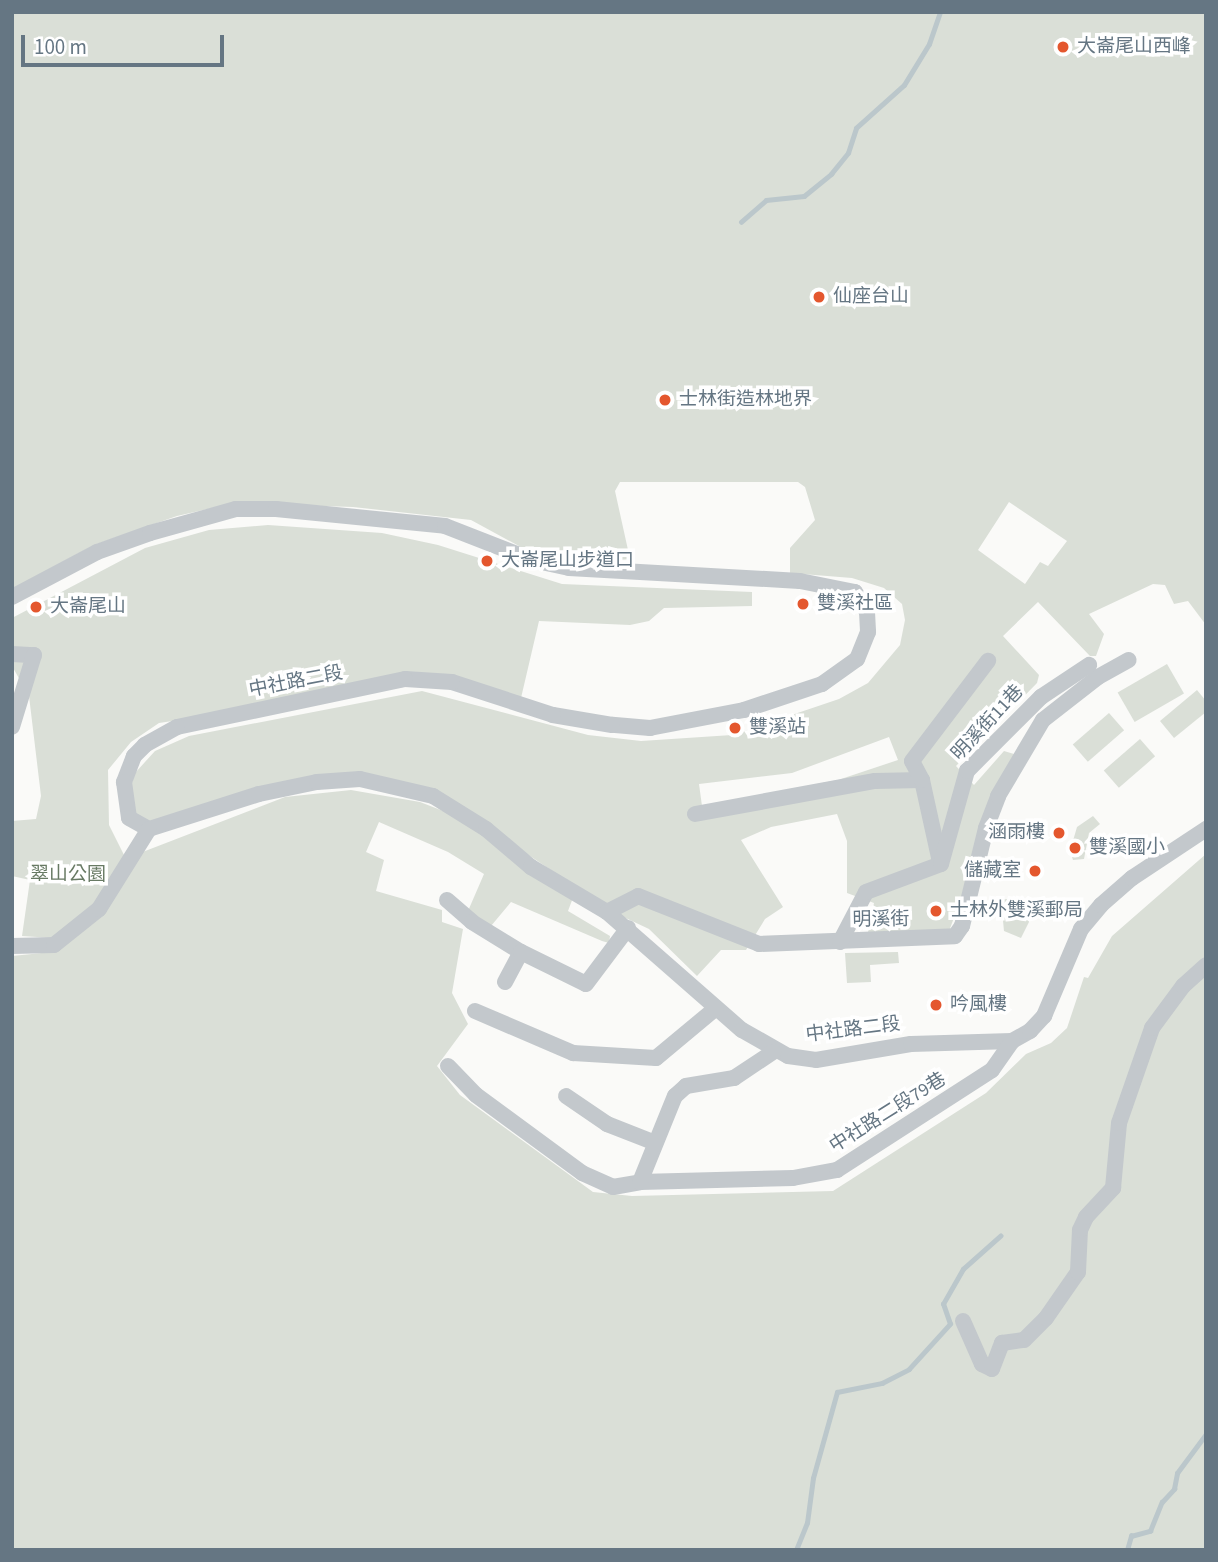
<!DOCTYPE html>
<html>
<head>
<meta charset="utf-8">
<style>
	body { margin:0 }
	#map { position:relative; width:1218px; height:1562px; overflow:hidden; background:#fafaf8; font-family:"Source Sans 3","Noto Sans TC",sans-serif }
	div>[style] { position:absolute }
	.green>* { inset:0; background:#dadfd7; transform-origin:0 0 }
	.stream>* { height:4.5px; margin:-2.25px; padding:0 2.25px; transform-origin:2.25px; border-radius:2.25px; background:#bbc7cb }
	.minor>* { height:16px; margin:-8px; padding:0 8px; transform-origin:8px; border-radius:8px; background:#c3c8cc }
	.dots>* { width:19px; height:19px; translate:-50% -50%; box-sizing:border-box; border:4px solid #fff; border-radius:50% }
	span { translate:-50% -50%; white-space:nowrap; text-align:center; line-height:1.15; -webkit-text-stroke:7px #fff; paint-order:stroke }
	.poi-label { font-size:19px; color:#657683 }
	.left { translate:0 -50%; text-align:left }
	.right { translate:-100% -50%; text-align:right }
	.street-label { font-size:19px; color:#657683 }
	.park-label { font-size:19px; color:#687a64 }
	.frame { position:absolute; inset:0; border:14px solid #657683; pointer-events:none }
	.scale { position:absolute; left:21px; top:35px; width:203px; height:32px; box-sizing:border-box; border:4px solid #657683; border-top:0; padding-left:9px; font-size:21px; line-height:24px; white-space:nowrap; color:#657683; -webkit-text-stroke:5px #fff; paint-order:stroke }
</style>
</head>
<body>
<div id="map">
	<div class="green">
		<i style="clip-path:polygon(evenodd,12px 12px,1206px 12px,1206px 625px,1188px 601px,1174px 604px,1165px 585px,1153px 584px,1089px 614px,1104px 634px,1096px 656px,1090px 656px,1038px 602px,1003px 636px,1039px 675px,1037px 683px,956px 766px,974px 785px,1004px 751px,1014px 754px,948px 934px,868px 932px,874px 903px,847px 893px,847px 841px,837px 814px,771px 827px,741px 840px,783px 907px,765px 919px,746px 950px,721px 950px,697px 976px,649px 929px,615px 913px,506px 840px,374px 776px,152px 824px,135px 815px,131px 786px,135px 773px,155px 751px,189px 736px,422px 691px,588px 735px,641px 741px,732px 735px,839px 699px,868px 683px,900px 645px,905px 620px,902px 604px,884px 588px,852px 578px,790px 573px,790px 548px,815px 520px,805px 487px,798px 482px,620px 482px,615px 491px,630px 559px,594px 562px,530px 552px,471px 520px,353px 507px,234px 503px,177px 516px,94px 545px,12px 589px,12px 12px,1009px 502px,1067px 541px,1048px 566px,1040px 562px,1025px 584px,978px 550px,1009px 502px,12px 12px,889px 737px,898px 760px,838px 780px,702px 806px,699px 784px,792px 773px,889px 737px)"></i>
		<i style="clip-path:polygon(268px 525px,382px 533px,438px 545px,562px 584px,752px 592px,752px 606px,664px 608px,649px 621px,630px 625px,539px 621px,521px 698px,458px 679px,159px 723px,131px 742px,108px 770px,109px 825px,126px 859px,95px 906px,52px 938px,22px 936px,30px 880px,12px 876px,12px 821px,36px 819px,41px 796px,29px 696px,12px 666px,12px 618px,145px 548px,209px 530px)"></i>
		<i style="left:1167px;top:664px;width:34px;height:57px;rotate:60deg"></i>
		<i style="clip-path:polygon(1197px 690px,1206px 701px,1206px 712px,1174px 738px,1160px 721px)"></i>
		<i style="left:1109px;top:713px;width:23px;height:48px;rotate:49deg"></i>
		<i style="left:1140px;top:739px;width:23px;height:48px;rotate:49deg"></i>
		<i style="clip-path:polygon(351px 790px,420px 802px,451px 814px,574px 895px,568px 911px,610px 936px,609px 943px,602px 941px,511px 902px,491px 926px,468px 911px,484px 874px,448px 852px,379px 822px,366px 852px,384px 860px,376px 891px,442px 910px,442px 922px,463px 929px,452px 993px,468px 1024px,437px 1066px,460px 1095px,593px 1192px,632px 1196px,833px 1191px,986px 1093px,1026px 1054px,1051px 1043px,1067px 1028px,1084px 977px,1088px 978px,1112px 936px,1206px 854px,1206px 1550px,12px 1550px,12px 956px,52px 952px,140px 853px,285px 797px)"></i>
		<i style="clip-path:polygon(1093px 816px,1100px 824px,1089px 833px,1084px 859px,1073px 860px,1070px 851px,1077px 827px)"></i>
		<i style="clip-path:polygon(1018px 897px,1036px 908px,1021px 938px,1004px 931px,1001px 900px)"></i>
		<i style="clip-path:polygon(898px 952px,899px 963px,870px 965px,871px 982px,847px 983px,845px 953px)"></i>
	</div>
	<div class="stream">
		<i style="left:741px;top:222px;width:33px;rotate:-41deg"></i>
		<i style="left:766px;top:200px;width:38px;rotate:-6deg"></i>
		<i style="left:804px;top:196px;width:35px;rotate:-39deg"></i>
		<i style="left:831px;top:174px;width:27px;rotate:-51deg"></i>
		<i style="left:848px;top:153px;width:26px;rotate:-72deg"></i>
		<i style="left:856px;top:128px;width:64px;rotate:-41.9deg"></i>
		<i style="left:904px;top:85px;width:48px;rotate:-58.6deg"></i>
		<i style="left:929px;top:44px;width:34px;rotate:-71deg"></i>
		<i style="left:796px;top:1550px;width:29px;rotate:-68deg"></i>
		<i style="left:807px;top:1523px;width:45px;rotate:-82.4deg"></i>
		<i style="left:813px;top:1478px;width:89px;rotate:-74.4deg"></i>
		<i style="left:837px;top:1392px;width:46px;rotate:-11.3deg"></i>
		<i style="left:882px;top:1383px;width:30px;rotate:-27deg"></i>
		<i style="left:909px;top:1369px;width:61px;rotate:-47.7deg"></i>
		<i style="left:950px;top:1324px;width:21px;rotate:-109deg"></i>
		<i style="left:943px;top:1304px;width:40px;rotate:-60.3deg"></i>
		<i style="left:963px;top:1269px;width:50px;rotate:-41.7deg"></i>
		<i style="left:1127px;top:1550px;width:15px;rotate:-74deg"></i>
		<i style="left:1131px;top:1536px;width:20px;rotate:-15deg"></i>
		<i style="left:1150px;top:1531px;width:31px;rotate:-68deg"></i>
		<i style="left:1162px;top:1502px;width:18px;rotate:-47deg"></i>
		<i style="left:1174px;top:1489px;width:16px;rotate:-79deg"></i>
		<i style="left:1177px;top:1473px;width:49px;rotate:-53.4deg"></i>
	</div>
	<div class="minor">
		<i style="left:12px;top:597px;width:96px;rotate:-27.9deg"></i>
		<i style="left:97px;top:552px;width:56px;rotate:-19.7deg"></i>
		<i style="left:150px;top:533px;width:89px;rotate:-15.6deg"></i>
		<i style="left:236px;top:509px;width:40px"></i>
		<i style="left:276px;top:509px;width:170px;rotate:5.7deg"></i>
		<i style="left:445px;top:526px;width:93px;rotate:21.3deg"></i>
		<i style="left:532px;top:560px;width:38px;rotate:12deg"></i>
		<i style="left:569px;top:568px;width:231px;rotate:3.2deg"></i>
		<i style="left:800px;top:581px;width:56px;rotate:11.3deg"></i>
		<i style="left:855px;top:592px;width:23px;rotate:59deg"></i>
		<i style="left:867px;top:612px;width:20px;rotate:87deg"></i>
		<i style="left:868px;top:632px;width:29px;rotate:112deg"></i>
		<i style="left:857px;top:659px;width:43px;rotate:144.5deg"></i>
		<i style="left:822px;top:684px;width:82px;rotate:161.6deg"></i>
		<i style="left:744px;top:710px;width:96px;rotate:169.2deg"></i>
		<i style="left:650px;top:728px;width:38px;rotate:-175deg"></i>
		<i style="left:612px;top:725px;width:60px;rotate:-170.4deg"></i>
		<i style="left:553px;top:715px;width:106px;rotate:-161.9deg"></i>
		<i style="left:452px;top:682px;width:47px;rotate:-176.3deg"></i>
		<i style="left:405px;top:679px;width:233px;rotate:168.1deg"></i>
		<i style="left:177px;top:727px;width:37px;rotate:151deg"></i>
		<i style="left:145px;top:745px;width:16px;rotate:135deg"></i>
		<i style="left:134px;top:756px;width:28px;rotate:111deg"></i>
		<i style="left:124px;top:782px;width:36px;rotate:82deg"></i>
		<i style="left:129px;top:818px;width:23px;rotate:29deg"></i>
		<i style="left:149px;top:829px;width:115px;rotate:-17.7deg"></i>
		<i style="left:259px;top:794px;width:59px;rotate:-11.7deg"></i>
		<i style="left:317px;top:782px;width:43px;rotate:-4deg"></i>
		<i style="left:360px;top:779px;width:75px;rotate:13.1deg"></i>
		<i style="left:433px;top:796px;width:62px;rotate:31.9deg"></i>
		<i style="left:486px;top:829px;width:59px;rotate:40.2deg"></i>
		<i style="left:531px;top:867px;width:88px;rotate:30.6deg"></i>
		<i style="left:607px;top:912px;width:179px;rotate:41.2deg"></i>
		<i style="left:742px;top:1030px;width:53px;rotate:29.5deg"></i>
		<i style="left:788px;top:1056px;width:28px;rotate:8deg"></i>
		<i style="left:816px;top:1060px;width:96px;rotate:-9.6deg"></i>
		<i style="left:911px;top:1044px;width:101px;rotate:-1.7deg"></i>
		<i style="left:1012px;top:1041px;width:21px;rotate:-29deg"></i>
		<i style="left:1030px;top:1031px;width:21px;rotate:-47deg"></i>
		<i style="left:1044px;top:1016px;width:95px;rotate:-67deg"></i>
		<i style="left:1081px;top:929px;width:31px;rotate:-50deg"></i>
		<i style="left:1101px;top:905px;width:41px;rotate:-41.1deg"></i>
		<i style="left:1132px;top:878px;width:89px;rotate:-33.5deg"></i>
		<i style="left:12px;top:654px;width:22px;rotate:3deg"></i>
		<i style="left:34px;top:655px;width:75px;rotate:107deg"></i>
		<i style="left:695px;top:814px;width:183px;rotate:-10.4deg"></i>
		<i style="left:875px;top:781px;width:47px;rotate:-1.2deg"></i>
		<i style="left:940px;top:862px;width:84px;rotate:-102.4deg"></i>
		<i style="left:922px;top:780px;width:21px;rotate:-118deg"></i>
		<i style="left:912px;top:761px;width:126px;rotate:-52.8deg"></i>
		<i style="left:447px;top:900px;width:33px;rotate:41deg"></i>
		<i style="left:472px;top:922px;width:57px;rotate:31.5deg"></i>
		<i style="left:607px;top:912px;width:35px;rotate:-27deg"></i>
		<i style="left:638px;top:896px;width:130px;rotate:21.6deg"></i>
		<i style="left:759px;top:944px;width:196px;rotate:-2.3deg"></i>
		<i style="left:955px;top:936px;width:12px;rotate:-55deg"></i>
		<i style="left:962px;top:926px;width:101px;rotate:-76.2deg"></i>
		<i style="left:986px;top:828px;width:34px;rotate:-69deg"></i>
		<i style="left:998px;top:796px;width:88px;rotate:-59.4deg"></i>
		<i style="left:1043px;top:720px;width:70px;rotate:-38deg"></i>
		<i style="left:1098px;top:677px;width:35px;rotate:-29deg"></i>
		<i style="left:840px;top:942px;width:56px;rotate:-62.5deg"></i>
		<i style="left:866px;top:892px;width:80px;rotate:-20.5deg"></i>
		<i style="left:941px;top:864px;width:97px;rotate:-74.4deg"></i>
		<i style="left:967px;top:771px;width:105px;rotate:-45deg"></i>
		<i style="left:1041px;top:697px;width:58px;rotate:-33.7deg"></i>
		<i style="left:12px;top:946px;width:42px;rotate:-1.4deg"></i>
		<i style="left:54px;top:945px;width:58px;rotate:-38.7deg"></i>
		<i style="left:99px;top:909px;width:94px;rotate:-58deg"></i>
		<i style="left:505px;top:982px;width:34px;rotate:-62deg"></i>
		<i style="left:521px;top:952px;width:72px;rotate:26.2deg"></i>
		<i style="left:586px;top:984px;width:70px;rotate:-53.1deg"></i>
		<i style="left:475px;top:1011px;width:107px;rotate:23.2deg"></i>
		<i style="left:573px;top:1053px;width:83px;rotate:3.4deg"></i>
		<i style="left:656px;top:1058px;width:78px;rotate:-39.8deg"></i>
		<i style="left:448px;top:1066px;width:40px;rotate:46deg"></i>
		<i style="left:476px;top:1095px;width:132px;rotate:36.3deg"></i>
		<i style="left:582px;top:1173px;width:34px;rotate:24deg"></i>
		<i style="left:613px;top:1187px;width:27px;rotate:-10deg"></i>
		<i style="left:640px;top:1182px;width:153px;rotate:-1.5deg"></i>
		<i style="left:793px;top:1178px;width:45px;rotate:-10.3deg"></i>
		<i style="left:837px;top:1170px;width:184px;rotate:-32.8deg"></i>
		<i style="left:992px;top:1070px;width:35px;rotate:-55deg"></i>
		<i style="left:566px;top:1096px;width:50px;rotate:34.3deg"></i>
		<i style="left:607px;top:1124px;width:49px;rotate:21.4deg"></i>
		<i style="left:640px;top:1182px;width:93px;rotate:-67.9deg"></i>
		<i style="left:675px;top:1096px;width:15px;rotate:-42deg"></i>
		<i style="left:686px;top:1086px;width:49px;rotate:-9.5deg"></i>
		<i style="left:734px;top:1078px;width:47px;rotate:-33.7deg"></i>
		<i style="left:963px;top:1321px;width:47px;rotate:66.2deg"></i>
		<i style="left:982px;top:1364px;width:11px;rotate:27deg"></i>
		<i style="left:992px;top:1369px;width:28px;rotate:-69deg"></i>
		<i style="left:1002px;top:1343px;width:22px;rotate:-8deg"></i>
		<i style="left:1024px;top:1340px;width:31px;rotate:-45deg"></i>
		<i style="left:1046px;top:1318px;width:56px;rotate:-55.2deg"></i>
		<i style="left:1078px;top:1272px;width:42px;rotate:-87.3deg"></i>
		<i style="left:1080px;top:1230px;width:14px;rotate:-65deg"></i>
		<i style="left:1086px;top:1217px;width:40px;rotate:-47deg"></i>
		<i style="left:1113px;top:1188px;width:65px;rotate:-84.7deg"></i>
		<i style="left:1119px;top:1123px;width:101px;rotate:-70.8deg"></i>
		<i style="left:1152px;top:1028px;width:52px;rotate:-53.6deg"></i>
		<i style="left:1183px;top:986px;width:31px;rotate:-42deg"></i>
	</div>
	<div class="dots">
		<i style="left:1063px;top:47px;background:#e4572e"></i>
		<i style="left:819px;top:297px;background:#e4572e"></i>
		<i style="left:665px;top:400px;background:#e4572e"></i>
		<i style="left:487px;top:561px;background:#e4572e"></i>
		<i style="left:803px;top:604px;background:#e4572e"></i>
		<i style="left:36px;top:607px;background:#e4572e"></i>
		<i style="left:735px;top:728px;background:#e4572e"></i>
		<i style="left:1059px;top:833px;background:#e4572e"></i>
		<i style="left:1075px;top:848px;background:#e4572e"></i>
		<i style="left:1035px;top:871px;background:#e4572e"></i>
		<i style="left:936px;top:911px;background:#e4572e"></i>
		<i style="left:936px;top:1005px;background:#e4572e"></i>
	</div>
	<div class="poi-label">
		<span class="left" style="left:1077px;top:47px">大崙尾山西峰</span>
		<span class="left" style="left:833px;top:297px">仙座台山</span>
		<span class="left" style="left:679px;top:400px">士林街造林地界</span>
		<span class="left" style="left:501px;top:561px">大崙尾山步道口</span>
		<span class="left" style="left:817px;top:604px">雙溪社區</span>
		<span class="left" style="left:50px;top:607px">大崙尾山</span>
		<span class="left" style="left:749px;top:728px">雙溪站</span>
		<span class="right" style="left:1045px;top:833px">涵雨樓</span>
		<span class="left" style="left:1089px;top:848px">雙溪國小</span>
		<span class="right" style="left:1021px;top:871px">儲藏室</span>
		<span class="left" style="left:950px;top:911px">士林外雙溪郵局</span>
		<span class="left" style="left:950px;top:1005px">吟風樓</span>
	</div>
	<div class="street-label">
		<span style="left:296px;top:682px;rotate:-11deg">中社路二段</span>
		<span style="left:988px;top:723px;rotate:-47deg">明溪街11巷</span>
		<span style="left:881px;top:920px;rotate:-1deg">明溪街</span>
		<span style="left:853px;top:1030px;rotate:-7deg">中社路二段</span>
		<span style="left:888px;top:1113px;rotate:-32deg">中社路二段79巷</span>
	</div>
	<div class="park-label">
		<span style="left:68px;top:875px">翠山公園</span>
	</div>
	<div class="frame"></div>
	<div class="scale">100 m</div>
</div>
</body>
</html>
